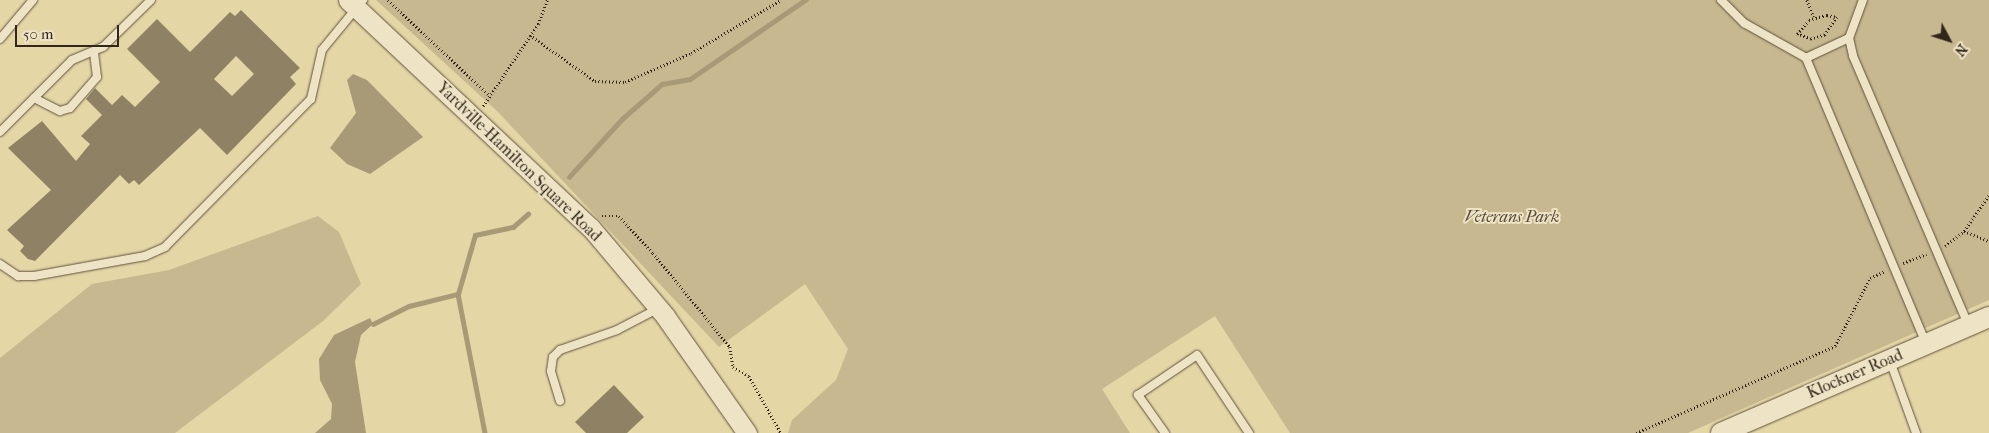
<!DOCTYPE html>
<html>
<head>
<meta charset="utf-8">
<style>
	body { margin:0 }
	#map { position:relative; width:1989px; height:433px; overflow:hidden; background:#e5d6a6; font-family:"IM FELL French Canon",serif }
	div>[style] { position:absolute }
	.green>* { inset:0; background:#c7b88f }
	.water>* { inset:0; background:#a89a77 }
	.stream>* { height:4.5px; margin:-2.25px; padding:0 2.25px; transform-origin:2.25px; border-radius:2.25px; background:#a89a77 }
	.building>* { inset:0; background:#8f8264 }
	.path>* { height:2.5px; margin-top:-1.25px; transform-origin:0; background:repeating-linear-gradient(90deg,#32261c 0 1px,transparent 0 3.5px) }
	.roads { filter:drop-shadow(0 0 1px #5f523e) drop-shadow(0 0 1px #5f523e) }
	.service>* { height:8px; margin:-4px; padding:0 4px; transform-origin:4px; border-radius:4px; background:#eee4c5 }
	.tertiary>* { height:19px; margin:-9.5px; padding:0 9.5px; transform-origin:9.5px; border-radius:9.5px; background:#eee4c5 }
	.secondary>* { height:20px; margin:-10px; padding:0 10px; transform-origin:10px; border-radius:10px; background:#eee4c5 }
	span { translate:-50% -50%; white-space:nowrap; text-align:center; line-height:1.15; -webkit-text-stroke:4px #eee4c5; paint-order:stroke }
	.street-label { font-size:16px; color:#32261c }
	.park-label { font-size:16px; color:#574a39; font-style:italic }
	.north { position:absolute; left:1924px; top:15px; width:50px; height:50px; -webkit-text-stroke:4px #eee4c5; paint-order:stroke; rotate:130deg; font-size:14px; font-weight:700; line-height:20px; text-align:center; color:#32261c }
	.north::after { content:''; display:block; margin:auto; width:18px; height:22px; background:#32261c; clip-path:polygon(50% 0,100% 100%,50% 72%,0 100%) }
	.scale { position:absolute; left:15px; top:25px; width:104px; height:22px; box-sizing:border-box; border:2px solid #32261c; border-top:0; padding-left:6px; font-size:15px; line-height:18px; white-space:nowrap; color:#32261c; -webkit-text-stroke:4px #eee4c5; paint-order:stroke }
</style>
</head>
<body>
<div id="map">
	<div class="green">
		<i style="clip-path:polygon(376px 0,1989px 0,1989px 300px,1688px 433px,1290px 433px,1215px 316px,1102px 389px,1130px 433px,788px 433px,792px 420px,836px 380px,848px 349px,805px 284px,719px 347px,498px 112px)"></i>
		<i style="clip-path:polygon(318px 216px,339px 232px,361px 284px,323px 321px,175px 433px,0 433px,0 358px,92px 284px,169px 270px)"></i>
	</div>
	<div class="water">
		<i style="clip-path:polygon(353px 74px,367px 80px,423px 137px,370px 174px,347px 164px,330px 148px,356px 113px,347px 80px)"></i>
		<i style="clip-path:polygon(370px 318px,373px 324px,361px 335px,355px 362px,366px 433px,315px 433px,331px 419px,332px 404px,320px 380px,319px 359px,334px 335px)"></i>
	</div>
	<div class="stream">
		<i style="left:569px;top:177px;width:79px;rotate:-47.6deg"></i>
		<i style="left:622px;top:119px;width:53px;rotate:-41.2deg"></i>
		<i style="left:662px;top:84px;width:28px;rotate:-10deg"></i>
		<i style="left:690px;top:79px;width:140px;rotate:-34.5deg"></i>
		<i style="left:458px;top:294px;width:142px;rotate:79deg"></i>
		<i style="left:373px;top:324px;width:40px;rotate:-26.6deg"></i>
		<i style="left:409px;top:306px;width:50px;rotate:-13.8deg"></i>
		<i style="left:458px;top:294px;width:61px;rotate:-73.9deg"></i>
		<i style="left:475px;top:235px;width:39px;rotate:-12deg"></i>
		<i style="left:513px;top:227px;width:20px;rotate:-41deg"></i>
	</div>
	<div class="building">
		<i style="clip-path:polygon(evenodd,241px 10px,300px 68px,290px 77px,296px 84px,227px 155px,200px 128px,139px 185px,134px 180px,129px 184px,120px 175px,35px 261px,28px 259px,20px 251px,24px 246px,7px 230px,51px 190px,8px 148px,42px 121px,76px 161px,90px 144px,81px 136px,102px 115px,86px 99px,95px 88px,112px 105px,122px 95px,135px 107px,160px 82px,127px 49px,157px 19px,190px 52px,230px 12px,235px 16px,241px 10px,236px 56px,254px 74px,232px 96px,214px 79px,236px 56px)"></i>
		<i style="clip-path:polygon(614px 385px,644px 417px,627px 433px,586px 433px,575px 422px)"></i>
	</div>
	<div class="path">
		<i style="left:388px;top:0;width:140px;rotate:43.3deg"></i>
		<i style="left:1807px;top:0;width:18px;rotate:68deg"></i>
		<i style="left:1827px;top:15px;width:10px;rotate:11deg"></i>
		<i style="left:1837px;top:17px;width:22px;rotate:124deg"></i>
		<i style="left:1825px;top:35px;width:15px;rotate:164deg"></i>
		<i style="left:1811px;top:39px;width:15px;rotate:-160deg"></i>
		<i style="left:1797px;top:34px;width:18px;rotate:-49deg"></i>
		<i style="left:1809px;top:20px;width:19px;rotate:-16deg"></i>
		<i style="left:530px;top:35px;width:80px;rotate:35.3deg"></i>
		<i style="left:595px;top:81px;width:30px;rotate:2deg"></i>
		<i style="left:625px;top:82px;width:72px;rotate:-23.7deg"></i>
		<i style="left:691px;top:53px;width:104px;rotate:-30.5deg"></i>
		<i style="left:483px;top:106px;width:99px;rotate:-56.1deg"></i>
		<i style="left:538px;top:24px;width:26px;rotate:-69deg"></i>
		<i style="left:602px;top:216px;width:17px"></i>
		<i style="left:619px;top:216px;width:50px;rotate:47.4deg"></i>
		<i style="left:653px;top:253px;width:122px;rotate:50.7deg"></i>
		<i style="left:730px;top:347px;width:20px;rotate:81deg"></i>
		<i style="left:733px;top:367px;width:18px;rotate:29deg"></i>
		<i style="left:749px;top:376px;width:65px;rotate:60.7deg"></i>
		<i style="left:1964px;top:231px;width:27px;rotate:22deg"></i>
		<i style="left:1945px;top:246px;width:24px;rotate:-38deg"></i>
		<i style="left:1964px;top:231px;width:44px;rotate:-55.2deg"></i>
		<i style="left:1903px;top:263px;width:25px;rotate:-21deg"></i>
		<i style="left:1636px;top:433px;width:217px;rotate:-23.6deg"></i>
		<i style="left:1835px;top:346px;width:76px;rotate:-62.8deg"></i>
		<i style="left:1870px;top:278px;width:17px;rotate:-25deg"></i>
	</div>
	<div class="roads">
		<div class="service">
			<i style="left:1721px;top:0;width:33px;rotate:45deg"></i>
			<i style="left:1744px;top:23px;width:71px;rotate:29.4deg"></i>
			<i style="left:1806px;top:58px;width:310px;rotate:67.2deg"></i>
			<i style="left:1863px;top:0;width:40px;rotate:110.2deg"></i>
			<i style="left:1849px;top:38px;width:18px;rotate:77deg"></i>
			<i style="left:1853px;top:56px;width:292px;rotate:66.8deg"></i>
			<i style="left:0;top:39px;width:51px;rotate:-49.8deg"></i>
			<i style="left:1806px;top:58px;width:47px;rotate:-24.9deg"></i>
			<i style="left:34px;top:98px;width:29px;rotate:27deg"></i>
			<i style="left:60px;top:111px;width:10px;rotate:-17deg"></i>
			<i style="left:70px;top:108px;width:41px;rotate:-48.9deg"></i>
			<i style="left:97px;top:77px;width:24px;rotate:-97deg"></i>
			<i style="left:0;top:132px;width:102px;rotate:-45deg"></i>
			<i style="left:72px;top:60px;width:34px;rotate:-23deg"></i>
			<i style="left:103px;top:47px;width:67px;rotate:-44.4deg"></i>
			<i style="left:0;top:264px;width:22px;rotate:34deg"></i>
			<i style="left:18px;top:276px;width:16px"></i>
			<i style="left:34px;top:276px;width:113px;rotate:-10.2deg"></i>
			<i style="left:145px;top:256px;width:22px;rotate:-24deg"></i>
			<i style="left:165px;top:247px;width:208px;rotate:-45.4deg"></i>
			<i style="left:311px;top:99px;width:50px;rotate:-77.3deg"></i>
			<i style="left:322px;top:50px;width:65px;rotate:-50.6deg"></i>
			<i style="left:1890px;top:361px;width:77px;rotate:70.1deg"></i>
			<i style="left:560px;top:401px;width:31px;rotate:-107deg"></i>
			<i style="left:551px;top:371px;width:14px;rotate:-82deg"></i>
			<i style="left:553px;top:357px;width:10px;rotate:-45deg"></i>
			<i style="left:560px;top:350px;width:60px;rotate:-19.3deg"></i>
			<i style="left:617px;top:330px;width:47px;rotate:-27.6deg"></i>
			<i style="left:1165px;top:433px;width:47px;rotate:-125.4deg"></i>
			<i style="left:1138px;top:395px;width:71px;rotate:-34.1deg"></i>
			<i style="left:1197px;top:355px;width:94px;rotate:56.3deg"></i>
		</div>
		<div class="tertiary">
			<i style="left:348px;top:0;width:333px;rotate:43.2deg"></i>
			<i style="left:591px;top:228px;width:115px;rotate:49.9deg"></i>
			<i style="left:665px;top:316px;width:143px;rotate:55deg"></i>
		</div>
		<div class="secondary">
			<i style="left:1721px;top:433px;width:292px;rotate:-23.4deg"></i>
		</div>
	</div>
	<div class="street-label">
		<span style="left:519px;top:162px;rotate:44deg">Yardville-Hamilton Square Road</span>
		<span style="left:1855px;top:374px;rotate:-23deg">Klockner Road</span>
	</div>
	<div class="park-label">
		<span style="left:1512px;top:217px">Veterans Park</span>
	</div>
	<div class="north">N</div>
	<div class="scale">50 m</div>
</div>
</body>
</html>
